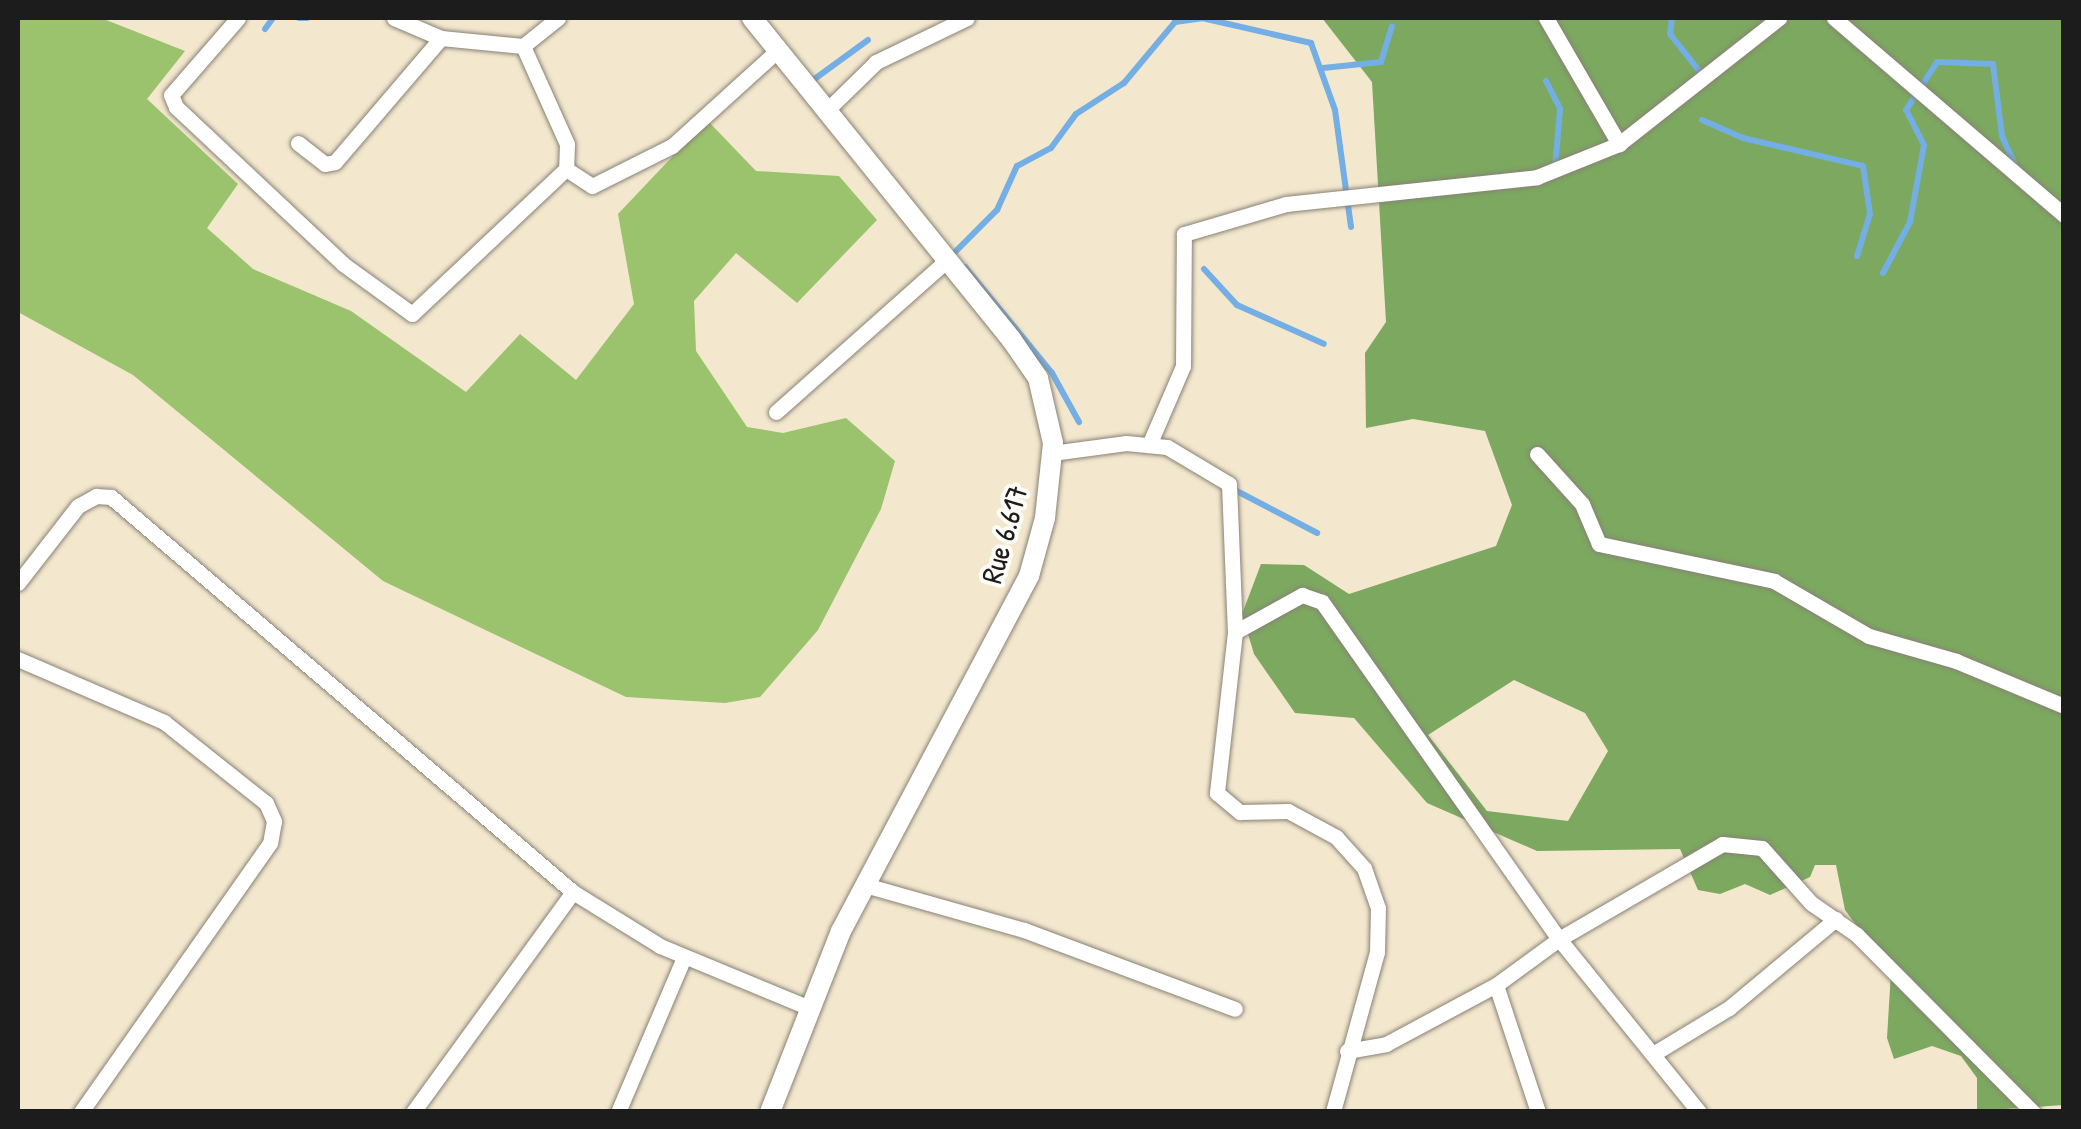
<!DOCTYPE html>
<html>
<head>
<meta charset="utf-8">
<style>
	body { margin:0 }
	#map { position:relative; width:2081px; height:1129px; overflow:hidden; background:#f3e7ce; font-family:"Patrick Hand",sans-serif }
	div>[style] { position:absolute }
	.green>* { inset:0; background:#9bc26d }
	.forest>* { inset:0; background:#7ca860 }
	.stream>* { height:6px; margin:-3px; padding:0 3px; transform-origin:3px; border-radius:3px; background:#73aee4 }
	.roads { filter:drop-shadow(0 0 2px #888275) drop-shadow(0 0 2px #888275) }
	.minor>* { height:15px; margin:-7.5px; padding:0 7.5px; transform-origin:7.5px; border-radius:7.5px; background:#fff }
	.tertiary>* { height:20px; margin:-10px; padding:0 10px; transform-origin:10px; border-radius:10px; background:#fff }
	span { translate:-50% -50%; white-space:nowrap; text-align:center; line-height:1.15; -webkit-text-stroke:8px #fdfcf7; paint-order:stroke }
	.street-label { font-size:30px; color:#1c1c1c }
	.frame { position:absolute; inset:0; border:20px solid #1c1c1c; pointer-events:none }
</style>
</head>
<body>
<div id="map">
	<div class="green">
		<i style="clip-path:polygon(18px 18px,101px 18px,185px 51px,147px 99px,238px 184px,207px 228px,253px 269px,351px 311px,466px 392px,520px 334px,576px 380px,634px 304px,618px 214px,707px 120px,756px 171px,839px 176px,877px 220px,797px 303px,736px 253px,694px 301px,696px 351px,747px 427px,783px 433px,846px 418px,895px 461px,881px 509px,818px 630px,760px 697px,725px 703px,626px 697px,383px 581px,133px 375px,18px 312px)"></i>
	</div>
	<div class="forest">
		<i style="clip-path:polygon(evenodd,1322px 18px,2063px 18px,2063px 1105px,1977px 1111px,1977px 1078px,1961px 1056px,1932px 1046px,1894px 1059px,1887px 1038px,1891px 972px,1845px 910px,1836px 865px,1815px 865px,1810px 877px,1770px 895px,1745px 884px,1720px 894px,1698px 890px,1680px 849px,1537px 851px,1427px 803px,1354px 718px,1295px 713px,1254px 654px,1242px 614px,1261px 564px,1304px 565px,1349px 594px,1496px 546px,1512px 505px,1485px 431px,1413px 419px,1366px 428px,1365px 353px,1386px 322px,1372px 82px,1322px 18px,1514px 680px,1585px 713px,1608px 751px,1568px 821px,1487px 811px,1428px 735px,1514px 680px)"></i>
	</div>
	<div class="stream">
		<i style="left:299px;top:18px;width:8px"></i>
		<i style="left:1672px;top:18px;width:16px;rotate:97deg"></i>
		<i style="left:1670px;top:34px;width:48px;rotate:51.7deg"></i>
		<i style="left:265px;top:29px;width:14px;rotate:-54deg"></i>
		<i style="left:1323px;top:68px;width:58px;rotate:-5.9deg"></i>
		<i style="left:1381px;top:62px;width:37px;rotate:-73deg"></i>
		<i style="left:1546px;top:81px;width:31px;rotate:63deg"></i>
		<i style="left:1560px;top:109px;width:59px;rotate:94.8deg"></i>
		<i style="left:809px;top:83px;width:73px;rotate:-36.1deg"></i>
		<i style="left:1702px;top:120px;width:45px;rotate:23.7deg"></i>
		<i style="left:1743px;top:138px;width:123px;rotate:13.1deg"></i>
		<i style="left:1863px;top:166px;width:49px;rotate:81.7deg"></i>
		<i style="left:1870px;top:214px;width:44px;rotate:107.2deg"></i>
		<i style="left:952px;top:255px;width:64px;rotate:-45deg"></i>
		<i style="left:997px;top:210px;width:48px;rotate:-65.6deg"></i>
		<i style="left:1017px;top:166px;width:38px;rotate:-28deg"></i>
		<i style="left:1051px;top:148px;width:42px;rotate:-53.7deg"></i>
		<i style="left:1076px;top:114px;width:57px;rotate:-32.9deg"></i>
		<i style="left:1124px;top:83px;width:80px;rotate:-50.1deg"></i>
		<i style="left:1175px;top:22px;width:27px;rotate:-8deg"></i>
		<i style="left:1202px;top:18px;width:112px;rotate:12.9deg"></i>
		<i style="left:1311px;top:43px;width:71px;rotate:70.3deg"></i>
		<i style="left:1335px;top:110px;width:118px;rotate:82.2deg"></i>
		<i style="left:965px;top:267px;width:137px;rotate:50.6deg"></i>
		<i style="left:1052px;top:373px;width:56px;rotate:61.1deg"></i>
		<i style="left:1204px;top:269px;width:49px;rotate:47.5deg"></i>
		<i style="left:1237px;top:305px;width:95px;rotate:24.1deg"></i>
		<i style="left:1883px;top:273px;width:58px;rotate:-62.1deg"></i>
		<i style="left:1910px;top:222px;width:78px;rotate:-79.7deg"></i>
		<i style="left:1924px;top:145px;width:39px;rotate:-117deg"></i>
		<i style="left:1906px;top:110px;width:57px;rotate:-57.1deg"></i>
		<i style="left:1937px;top:62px;width:56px;rotate:2deg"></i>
		<i style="left:1993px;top:64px;width:73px;rotate:82.9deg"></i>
		<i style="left:2002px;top:136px;width:32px;rotate:66deg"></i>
		<i style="left:1233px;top:489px;width:95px;rotate:27.6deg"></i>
	</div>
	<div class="roads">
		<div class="minor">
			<i style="left:238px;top:18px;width:102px;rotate:131deg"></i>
			<i style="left:171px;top:95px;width:13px;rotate:67deg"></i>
			<i style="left:176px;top:107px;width:229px;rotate:43.2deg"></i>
			<i style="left:343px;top:264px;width:85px;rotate:35.9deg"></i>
			<i style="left:412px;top:314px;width:212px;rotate:-43.3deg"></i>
			<i style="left:566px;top:169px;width:31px;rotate:33deg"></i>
			<i style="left:592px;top:186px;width:89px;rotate:-26.6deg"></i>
			<i style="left:672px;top:146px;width:143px;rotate:-42.2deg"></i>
			<i style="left:394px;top:18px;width:51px;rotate:23.1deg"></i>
			<i style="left:441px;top:38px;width:82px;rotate:5.6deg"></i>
			<i style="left:523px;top:46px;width:45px;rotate:-38.7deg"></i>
			<i style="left:1546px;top:18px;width:146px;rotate:59.9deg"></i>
			<i style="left:1834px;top:18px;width:303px;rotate:40.6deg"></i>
			<i style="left:523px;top:46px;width:107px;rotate:65.8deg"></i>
			<i style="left:567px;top:144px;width:25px;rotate:92deg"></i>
			<i style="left:826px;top:111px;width:70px;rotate:-44.4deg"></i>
			<i style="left:876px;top:62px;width:101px;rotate:-25.8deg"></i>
			<i style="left:298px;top:143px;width:34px;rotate:38deg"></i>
			<i style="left:325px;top:164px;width:10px;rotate:-11deg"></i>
			<i style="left:335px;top:162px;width:163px;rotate:-49.5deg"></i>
			<i style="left:776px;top:412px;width:226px;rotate:-41.6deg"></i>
			<i style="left:1149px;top:445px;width:86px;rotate:-66.7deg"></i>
			<i style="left:1183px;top:366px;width:132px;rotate:-89.6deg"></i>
			<i style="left:1184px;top:234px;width:106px;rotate:-16.4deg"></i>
			<i style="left:1286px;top:204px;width:252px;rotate:-6.1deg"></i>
			<i style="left:1537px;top:177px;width:88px;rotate:-21.9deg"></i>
			<i style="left:1619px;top:144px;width:204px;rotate:-38.2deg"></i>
			<i style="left:1052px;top:453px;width:75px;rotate:-7.7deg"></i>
			<i style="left:1126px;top:443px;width:41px;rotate:5.6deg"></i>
			<i style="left:1167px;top:447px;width:72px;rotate:30.8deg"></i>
			<i style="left:1229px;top:484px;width:148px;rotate:87.7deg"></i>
			<i style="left:1235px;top:632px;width:162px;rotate:96.4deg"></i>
			<i style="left:1217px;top:793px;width:30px;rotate:40deg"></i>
			<i style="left:1240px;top:812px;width:48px;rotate:-1.2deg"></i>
			<i style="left:1288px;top:811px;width:55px;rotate:28.4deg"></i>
			<i style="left:1336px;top:837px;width:42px;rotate:47.9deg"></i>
			<i style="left:1364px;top:868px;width:42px;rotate:70.7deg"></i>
			<i style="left:1378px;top:908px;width:44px;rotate:91.3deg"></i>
			<i style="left:1377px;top:952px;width:166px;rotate:105.4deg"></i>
			<i style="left:1537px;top:454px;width:67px;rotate:48deg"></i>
			<i style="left:1582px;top:504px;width:43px;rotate:67deg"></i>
			<i style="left:1599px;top:544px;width:179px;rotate:11.9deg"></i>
			<i style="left:1774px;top:581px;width:110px;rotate:30.1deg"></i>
			<i style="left:1869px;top:636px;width:91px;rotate:16deg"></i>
			<i style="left:1956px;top:661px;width:117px;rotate:22.6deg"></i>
			<i style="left:18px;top:583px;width:98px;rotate:-52.1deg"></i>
			<i style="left:78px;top:506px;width:21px;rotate:-29deg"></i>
			<i style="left:96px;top:496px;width:15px;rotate:4deg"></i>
			<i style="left:111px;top:497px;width:608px;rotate:40.53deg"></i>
			<i style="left:573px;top:892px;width:102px;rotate:31.8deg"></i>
			<i style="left:660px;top:946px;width:162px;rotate:22.5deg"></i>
			<i style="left:1235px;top:632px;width:77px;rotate:-28.9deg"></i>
			<i style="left:1302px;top:595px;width:21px;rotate:19deg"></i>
			<i style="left:1322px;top:602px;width:412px;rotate:54.9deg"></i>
			<i style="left:1559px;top:939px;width:223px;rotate:51deg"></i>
			<i style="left:18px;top:659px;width:159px;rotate:23.3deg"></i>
			<i style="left:164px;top:722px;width:130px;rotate:38.5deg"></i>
			<i style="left:266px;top:803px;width:20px;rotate:66deg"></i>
			<i style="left:274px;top:821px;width:22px;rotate:100deg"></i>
			<i style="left:270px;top:843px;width:329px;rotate:125.1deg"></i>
			<i style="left:865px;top:885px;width:165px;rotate:15.8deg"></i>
			<i style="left:1024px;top:930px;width:225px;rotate:20.5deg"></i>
			<i style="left:1496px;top:985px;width:134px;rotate:71.7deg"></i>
			<i style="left:1347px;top:1051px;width:40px;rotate:-10deg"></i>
			<i style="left:1386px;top:1044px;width:125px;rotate:-28.2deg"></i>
			<i style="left:1496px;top:985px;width:78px;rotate:-36.1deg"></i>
			<i style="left:1559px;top:939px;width:189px;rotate:-30.2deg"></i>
			<i style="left:1722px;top:844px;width:40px;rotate:5.7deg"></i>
			<i style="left:1762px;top:848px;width:74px;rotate:48.3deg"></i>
			<i style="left:1811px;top:903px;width:56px;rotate:34.8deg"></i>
			<i style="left:1857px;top:935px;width:250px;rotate:45.2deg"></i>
			<i style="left:1653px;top:1054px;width:89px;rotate:-31.2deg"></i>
			<i style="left:1729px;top:1008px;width:139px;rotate:-39.8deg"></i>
			<i style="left:413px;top:1112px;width:272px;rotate:-54deg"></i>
			<i style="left:618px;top:1112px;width:168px;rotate:-66.9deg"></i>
		</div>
		<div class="tertiary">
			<i style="left:752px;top:18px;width:412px;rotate:51.1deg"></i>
			<i style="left:1011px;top:339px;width:47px;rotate:55.3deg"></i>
			<i style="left:1038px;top:378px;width:67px;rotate:77deg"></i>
			<i style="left:1053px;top:443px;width:75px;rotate:96.1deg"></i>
			<i style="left:1045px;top:518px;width:60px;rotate:105.4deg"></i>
			<i style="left:1029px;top:576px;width:402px;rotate:117.9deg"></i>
			<i style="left:841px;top:931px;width:194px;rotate:111.4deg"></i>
		</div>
	</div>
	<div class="street-label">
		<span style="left:1004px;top:534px;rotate:-74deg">Rue 6.617</span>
	</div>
	<div class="frame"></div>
</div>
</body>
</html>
